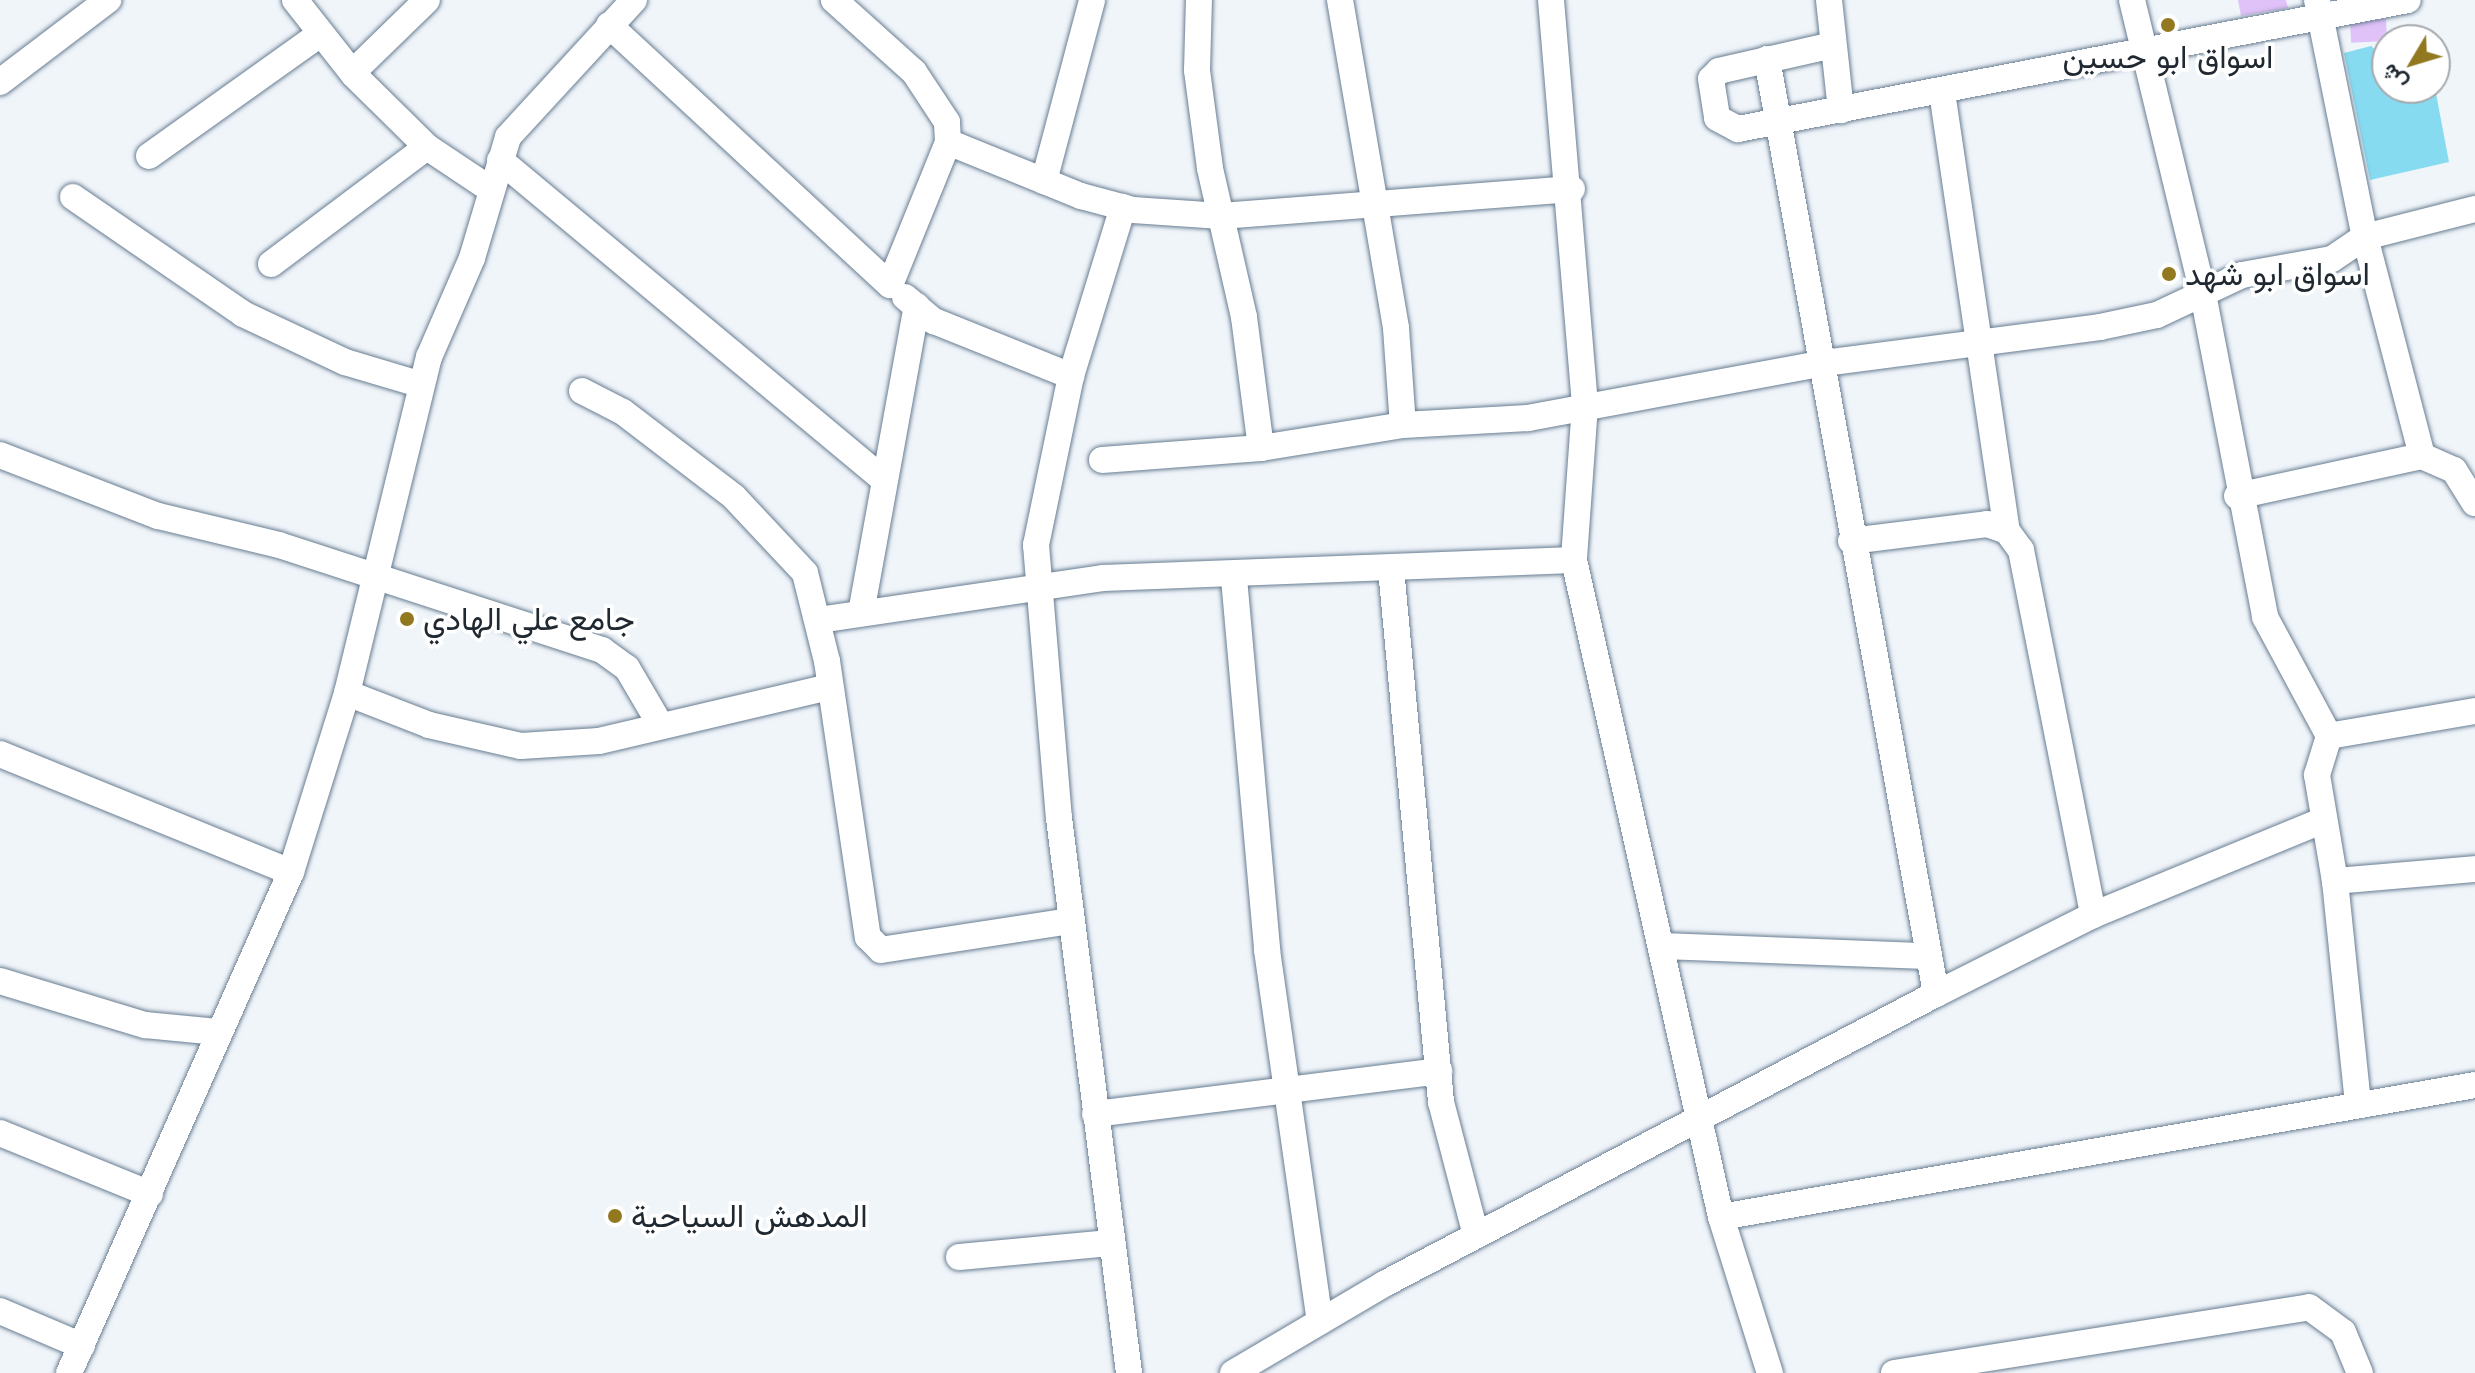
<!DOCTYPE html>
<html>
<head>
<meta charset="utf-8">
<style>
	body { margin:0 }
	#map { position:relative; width:2475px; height:1373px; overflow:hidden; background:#f0f5fa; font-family:Jost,Vazirmatn,sans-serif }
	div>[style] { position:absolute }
	.green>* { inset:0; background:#e0c2f9; transform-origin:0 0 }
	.building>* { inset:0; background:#87dbf1 }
	.roads { filter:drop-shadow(0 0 2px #687d92) drop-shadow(0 0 2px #687d92) }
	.minor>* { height:26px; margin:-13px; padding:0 13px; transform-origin:13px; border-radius:13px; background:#fff }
	.dots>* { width:22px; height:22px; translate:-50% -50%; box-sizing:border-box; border:4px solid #fff; border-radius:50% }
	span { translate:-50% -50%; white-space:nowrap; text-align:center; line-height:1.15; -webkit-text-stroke:7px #fff; paint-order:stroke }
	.poi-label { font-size:32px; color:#202931 }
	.left { translate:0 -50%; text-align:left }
	.north { position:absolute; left:2371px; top:24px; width:80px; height:80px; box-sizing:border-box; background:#fff; border:2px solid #a6a9ad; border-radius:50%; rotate:232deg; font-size:22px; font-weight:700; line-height:32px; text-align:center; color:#202931 }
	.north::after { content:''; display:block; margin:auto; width:28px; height:36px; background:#92791f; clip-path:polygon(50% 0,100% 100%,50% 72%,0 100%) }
</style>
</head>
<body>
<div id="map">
	<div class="green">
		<i style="clip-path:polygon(2238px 0,2286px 0,2288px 8px,2241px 16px)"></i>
		<i style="left:2386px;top:19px;width:22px;height:36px;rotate:87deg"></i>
	</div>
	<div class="building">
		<i style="clip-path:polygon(2371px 46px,2387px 59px,2387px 88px,2435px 88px,2449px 162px,2370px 180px,2344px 53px)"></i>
	</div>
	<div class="roads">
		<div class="minor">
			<i style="left:295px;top:0;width:95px;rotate:51.8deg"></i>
			<i style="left:354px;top:75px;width:103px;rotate:44.6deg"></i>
			<i style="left:427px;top:147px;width:76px;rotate:33.7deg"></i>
			<i style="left:1340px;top:0;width:333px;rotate:80.3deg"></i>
			<i style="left:1396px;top:328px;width:97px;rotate:85.9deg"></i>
			<i style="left:1551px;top:0;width:406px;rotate:85.2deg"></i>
			<i style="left:1585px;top:405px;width:155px;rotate:94.1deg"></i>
			<i style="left:1574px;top:560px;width:673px;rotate:77.39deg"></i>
			<i style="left:1721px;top:1217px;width:164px;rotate:72.6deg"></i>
			<i style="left:1829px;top:0;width:111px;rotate:83.8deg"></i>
			<i style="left:2132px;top:0;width:302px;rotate:76.4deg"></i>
			<i style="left:2203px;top:294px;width:329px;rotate:79.1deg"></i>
			<i style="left:2265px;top:617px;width:135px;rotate:61.7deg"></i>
			<i style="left:2317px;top:0;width:242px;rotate:78.6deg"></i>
			<i style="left:2365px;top:237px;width:226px;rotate:75.4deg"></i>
			<i style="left:609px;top:25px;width:383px;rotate:42.8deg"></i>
			<i style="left:890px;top:285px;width:154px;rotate:-67.9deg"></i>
			<i style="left:948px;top:142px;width:20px;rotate:-93deg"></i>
			<i style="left:947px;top:122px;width:60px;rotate:-123.4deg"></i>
			<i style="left:914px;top:72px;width:108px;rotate:-138deg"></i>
			<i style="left:1833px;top:45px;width:117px;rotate:167.2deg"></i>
			<i style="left:1719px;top:71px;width:11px;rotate:135deg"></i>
			<i style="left:1711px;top:79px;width:39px;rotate:81deg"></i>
			<i style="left:1717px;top:118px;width:24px;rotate:28deg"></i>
			<i style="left:1738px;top:129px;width:682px;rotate:-10.9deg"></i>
			<i style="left:1767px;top:59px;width:950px;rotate:79.75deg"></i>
			<i style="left:353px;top:72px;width:103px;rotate:-44.2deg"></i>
			<i style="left:0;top:82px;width:136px;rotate:-37.2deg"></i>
			<i style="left:1942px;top:92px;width:444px;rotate:81.6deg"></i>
			<i style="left:948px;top:142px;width:144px;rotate:22.1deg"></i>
			<i style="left:1081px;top:196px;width:54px;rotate:15.1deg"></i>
			<i style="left:1133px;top:210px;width:88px;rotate:3.9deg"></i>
			<i style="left:1221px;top:216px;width:352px;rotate:-4.4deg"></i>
			<i style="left:149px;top:156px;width:210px;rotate:-35.5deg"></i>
			<i style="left:500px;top:160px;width:497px;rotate:39.8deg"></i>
			<i style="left:1044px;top:181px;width:187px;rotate:-75.1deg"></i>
			<i style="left:73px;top:197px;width:206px;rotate:34.5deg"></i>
			<i style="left:243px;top:314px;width:113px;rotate:25.2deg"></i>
			<i style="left:345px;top:362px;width:80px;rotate:16.6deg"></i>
			<i style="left:1123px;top:207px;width:177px;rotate:107.1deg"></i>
			<i style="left:1071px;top:376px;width:173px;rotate:101.7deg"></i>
			<i style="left:1036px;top:545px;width:274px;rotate:85.2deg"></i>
			<i style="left:1059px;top:818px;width:559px;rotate:82.81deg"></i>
			<i style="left:271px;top:264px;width:195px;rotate:-36.9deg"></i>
			<i style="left:905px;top:297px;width:38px;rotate:40deg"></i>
			<i style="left:934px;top:321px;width:148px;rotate:21.9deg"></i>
			<i style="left:582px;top:391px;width:46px;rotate:27.1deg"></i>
			<i style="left:623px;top:412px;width:140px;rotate:37.4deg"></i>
			<i style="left:734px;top:497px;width:104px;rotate:46.9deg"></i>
			<i style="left:805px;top:573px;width:91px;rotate:76deg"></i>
			<i style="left:827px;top:661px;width:279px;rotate:81.6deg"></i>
			<i style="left:868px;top:937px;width:18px;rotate:45deg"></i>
			<i style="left:881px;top:950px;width:191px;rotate:-8.7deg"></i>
			<i style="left:1261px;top:448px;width:144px;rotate:-9.2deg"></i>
			<i style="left:1403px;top:425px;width:125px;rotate:-3.2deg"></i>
			<i style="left:1528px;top:418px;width:301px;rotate:-10.5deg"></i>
			<i style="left:1824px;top:363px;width:278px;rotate:-7.4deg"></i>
			<i style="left:2100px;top:327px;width:58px;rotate:-11.9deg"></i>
			<i style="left:2157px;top:315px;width:94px;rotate:-25.2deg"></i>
			<i style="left:2242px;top:275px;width:91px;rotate:-10.1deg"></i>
			<i style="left:2332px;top:259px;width:40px;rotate:-34deg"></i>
			<i style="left:2365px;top:237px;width:114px;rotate:-14.3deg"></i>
			<i style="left:0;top:455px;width:169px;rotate:21.1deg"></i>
			<i style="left:158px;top:516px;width:124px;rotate:13.5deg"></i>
			<i style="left:279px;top:545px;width:340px;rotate:18deg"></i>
			<i style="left:602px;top:650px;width:31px;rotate:36deg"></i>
			<i style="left:627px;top:668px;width:67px;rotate:59.6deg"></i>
			<i style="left:1102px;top:460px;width:159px;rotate:-4.3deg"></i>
			<i style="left:1261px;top:448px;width:132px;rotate:-97.4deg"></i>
			<i style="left:1244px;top:317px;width:153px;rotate:-102.9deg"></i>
			<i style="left:1210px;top:168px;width:99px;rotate:-97.6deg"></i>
			<i style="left:1197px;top:70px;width:70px;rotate:-88.4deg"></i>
			<i style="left:2237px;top:496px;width:189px;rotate:-12.2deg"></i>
			<i style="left:2422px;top:456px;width:35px;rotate:24deg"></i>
			<i style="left:2454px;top:470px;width:39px;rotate:58deg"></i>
			<i style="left:1851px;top:541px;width:137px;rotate:-7.1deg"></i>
			<i style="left:1987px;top:524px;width:21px;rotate:19deg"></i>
			<i style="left:2007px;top:531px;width:24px;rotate:54deg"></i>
			<i style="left:2021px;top:550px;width:372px;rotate:78.8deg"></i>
			<i style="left:1391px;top:569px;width:535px;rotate:84.64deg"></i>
			<i style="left:1441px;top:1102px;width:138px;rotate:75.3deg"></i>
			<i style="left:1234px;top:578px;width:373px;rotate:84.9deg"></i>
			<i style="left:1267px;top:950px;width:375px;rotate:81.9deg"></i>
			<i style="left:861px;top:613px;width:312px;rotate:-79.7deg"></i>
			<i style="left:819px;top:620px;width:287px;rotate:-8.4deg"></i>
			<i style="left:1103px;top:578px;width:471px;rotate:-2.2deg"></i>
			<i style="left:347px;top:693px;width:88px;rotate:21.3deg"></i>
			<i style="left:429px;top:725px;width:94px;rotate:12.9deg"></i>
			<i style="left:521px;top:746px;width:78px;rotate:-3.7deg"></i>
			<i style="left:599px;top:741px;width:236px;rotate:-13.2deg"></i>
			<i style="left:2475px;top:711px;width:148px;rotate:170.3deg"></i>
			<i style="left:2329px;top:736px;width:41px;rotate:107.1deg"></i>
			<i style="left:2317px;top:775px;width:108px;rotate:80.4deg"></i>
			<i style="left:2335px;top:881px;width:141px;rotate:-4.9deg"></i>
			<i style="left:0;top:754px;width:314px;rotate:22.1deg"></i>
			<i style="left:2335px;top:881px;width:222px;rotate:84.1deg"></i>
			<i style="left:1663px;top:946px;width:264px;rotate:2.2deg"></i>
			<i style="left:0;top:981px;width:152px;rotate:16.9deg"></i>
			<i style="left:145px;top:1025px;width:73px;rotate:5.5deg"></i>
			<i style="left:1095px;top:1114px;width:347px;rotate:-7.1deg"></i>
			<i style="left:0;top:1133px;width:162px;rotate:22.1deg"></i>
			<i style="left:1721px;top:1217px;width:765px;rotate:-9.93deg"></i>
			<i style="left:959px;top:1257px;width:152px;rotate:-5.3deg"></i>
			<i style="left:0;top:1311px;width:89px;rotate:23.1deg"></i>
			<i style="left:69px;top:1373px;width:548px;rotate:-66.1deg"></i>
			<i style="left:291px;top:872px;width:188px;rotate:-72.6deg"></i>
			<i style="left:347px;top:693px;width:346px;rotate:-76.3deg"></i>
			<i style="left:429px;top:357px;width:108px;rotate:-66.5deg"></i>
			<i style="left:472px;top:258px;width:126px;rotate:-73.4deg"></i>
			<i style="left:508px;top:137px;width:186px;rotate:-47.4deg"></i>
			<i style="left:1233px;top:1373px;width:175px;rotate:-30.5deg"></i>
			<i style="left:1384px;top:1284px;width:624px;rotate:-27.72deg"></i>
			<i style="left:1936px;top:994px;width:176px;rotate:-26.7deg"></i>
			<i style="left:2093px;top:915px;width:249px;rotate:-22.4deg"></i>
			<i style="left:1894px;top:1373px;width:420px;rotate:-9deg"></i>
			<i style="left:2309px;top:1307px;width:42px;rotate:36.3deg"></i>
			<i style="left:2343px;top:1332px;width:44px;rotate:67.5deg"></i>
		</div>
	</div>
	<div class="dots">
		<i style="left:2168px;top:25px;background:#92791f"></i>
		<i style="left:2169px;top:274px;background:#92791f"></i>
		<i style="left:407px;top:619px;background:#92791f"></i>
		<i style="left:615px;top:1216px;background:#92791f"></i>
	</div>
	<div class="poi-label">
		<span style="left:2168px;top:57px">اسواق ابو حسين</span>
		<span class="left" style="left:2185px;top:274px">اسواق ابو شهد</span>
		<span class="left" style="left:423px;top:619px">جامع علي الهادي</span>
		<span class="left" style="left:631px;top:1216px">المدهش السياحية</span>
	</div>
	<div class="north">ش</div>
</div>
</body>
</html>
